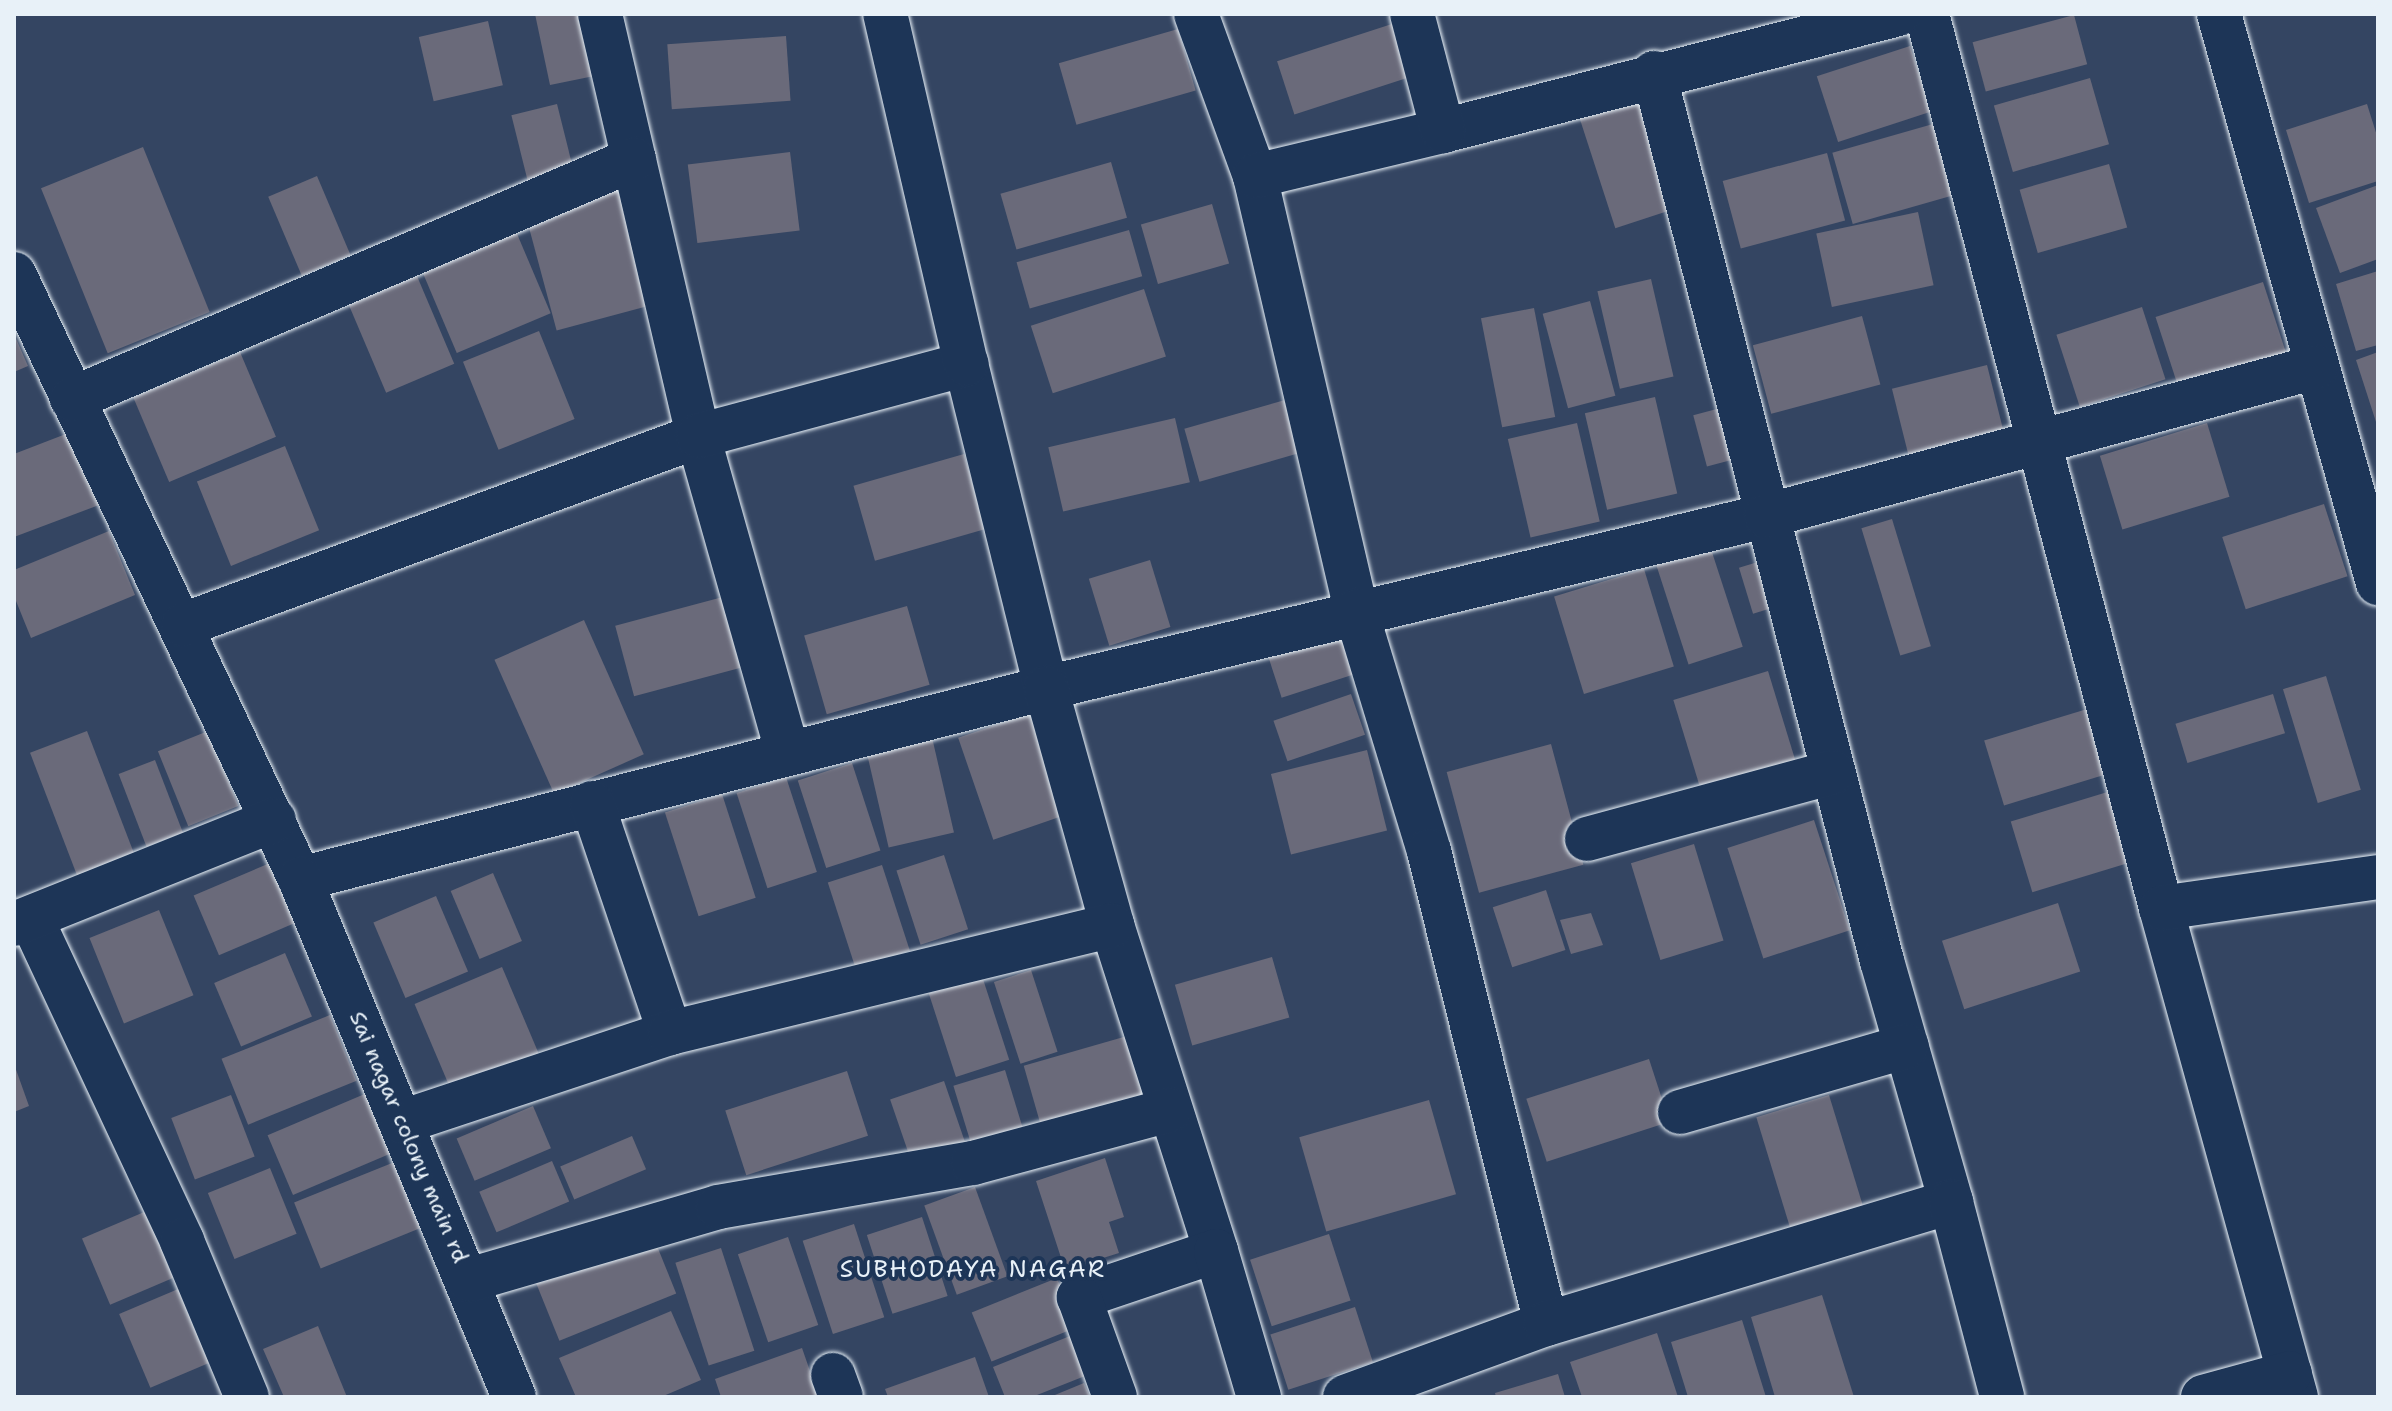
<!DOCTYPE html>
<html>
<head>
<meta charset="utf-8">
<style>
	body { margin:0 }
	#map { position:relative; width:2392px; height:1411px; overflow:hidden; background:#344562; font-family:"Shantell Sans",sans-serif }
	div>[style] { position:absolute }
	.building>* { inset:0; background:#6a6a7a; transform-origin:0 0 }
	.roads { filter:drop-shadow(0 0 2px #e8f1f8) drop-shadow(0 0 2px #e8f1f8) }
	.minor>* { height:44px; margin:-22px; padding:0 22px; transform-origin:22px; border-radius:22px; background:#1d3557 }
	span { translate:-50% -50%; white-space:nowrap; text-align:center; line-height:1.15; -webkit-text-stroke:8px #1d3557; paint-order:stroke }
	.street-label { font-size:22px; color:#e8f1f8 }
	.neighbourhood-label { font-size:24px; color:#e8f1f8; letter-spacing:2px }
	.frame { position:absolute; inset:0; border:16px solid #e8f1f8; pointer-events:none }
</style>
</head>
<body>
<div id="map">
	<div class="building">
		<i style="clip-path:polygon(535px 14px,591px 14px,604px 74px,550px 85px)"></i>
		<i style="left:2074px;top:15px;width:51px;height:105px;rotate:75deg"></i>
		<i style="left:488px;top:21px;width:66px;height:71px;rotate:77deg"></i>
		<i style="left:1395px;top:23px;width:56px;height:124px;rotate:72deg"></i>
		<i style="left:1178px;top:29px;width:64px;height:124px;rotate:74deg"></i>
		<i style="left:786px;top:36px;width:65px;height:119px;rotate:86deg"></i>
		<i style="left:1910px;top:46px;width:69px;height:98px;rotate:72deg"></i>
		<i style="left:2090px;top:78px;width:69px;height:100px;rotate:74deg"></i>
		<i style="left:1642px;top:87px;width:126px;height:69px;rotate:72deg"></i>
		<i style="left:557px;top:104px;width:74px;height:47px;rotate:76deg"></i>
		<i style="clip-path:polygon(2367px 104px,2378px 139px,2378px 181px,2309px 203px,2286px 130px)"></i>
		<i style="left:1940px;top:122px;width:74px;height:112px;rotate:74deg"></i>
		<i style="left:143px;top:147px;width:178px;height:110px;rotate:68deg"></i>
		<i style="left:790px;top:152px;width:79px;height:103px;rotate:83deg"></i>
		<i style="left:1827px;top:153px;width:70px;height:108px;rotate:75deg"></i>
		<i style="left:1111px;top:162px;width:58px;height:115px;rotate:74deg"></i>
		<i style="left:2109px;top:164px;width:66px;height:93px;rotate:74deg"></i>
		<i style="left:317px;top:176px;width:86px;height:53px;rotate:67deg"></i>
		<i style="left:632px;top:183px;width:123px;height:111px;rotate:75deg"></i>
		<i style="clip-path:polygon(2378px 185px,2378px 259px,2340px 273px,2316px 208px)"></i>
		<i style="left:1212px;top:204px;width:62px;height:74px;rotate:74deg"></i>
		<i style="left:1918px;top:212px;width:75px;height:104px;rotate:78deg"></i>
		<i style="left:512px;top:222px;width:99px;height:102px;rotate:67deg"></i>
		<i style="left:1129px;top:230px;width:48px;height:117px;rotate:74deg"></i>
		<i style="left:414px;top:269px;width:103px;height:74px;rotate:67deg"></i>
		<i style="clip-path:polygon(2378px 271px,2378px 345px,2356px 351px,2336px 284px)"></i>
		<i style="left:1651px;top:279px;width:100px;height:55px;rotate:77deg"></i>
		<i style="left:2263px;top:282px;width:75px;height:113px;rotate:72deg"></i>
		<i style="left:1144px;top:289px;width:71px;height:119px;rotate:72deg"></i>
		<i style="left:1590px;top:301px;width:98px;height:49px;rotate:75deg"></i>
		<i style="left:2142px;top:307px;width:76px;height:90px;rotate:72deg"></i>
		<i style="left:1534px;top:308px;width:111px;height:54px;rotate:79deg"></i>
		<i style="left:1862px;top:316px;width:71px;height:113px;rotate:75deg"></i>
		<i style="left:539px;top:331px;width:95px;height:82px;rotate:68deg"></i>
		<i style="clip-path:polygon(14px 334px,28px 366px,14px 372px)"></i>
		<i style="left:240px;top:352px;width:92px;height:116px;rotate:67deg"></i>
		<i style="clip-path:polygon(2378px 352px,2378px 425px,2377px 425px,2356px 360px)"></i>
		<i style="left:1987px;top:365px;width:79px;height:98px;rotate:76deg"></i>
		<i style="left:1655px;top:397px;width:99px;height:72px;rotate:77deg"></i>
		<i style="left:1292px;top:398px;width:55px;height:112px;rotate:74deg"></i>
		<i style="left:1728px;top:406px;width:53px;height:36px;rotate:75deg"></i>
		<i style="left:1175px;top:418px;width:66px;height:130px;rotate:77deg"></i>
		<i style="left:1577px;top:423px;width:101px;height:71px;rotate:77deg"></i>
		<i style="left:2207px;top:423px;width:77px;height:112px;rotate:73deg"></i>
		<i style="clip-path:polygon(71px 432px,99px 505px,14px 537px,14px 454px)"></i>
		<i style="left:285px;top:446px;width:91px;height:95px;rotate:68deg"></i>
		<i style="left:964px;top:454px;width:78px;height:115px;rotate:74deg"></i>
		<i style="left:2324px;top:504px;width:76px;height:107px;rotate:72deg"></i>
		<i style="left:1892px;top:519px;width:133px;height:32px;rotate:73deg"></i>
		<i style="clip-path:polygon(109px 531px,135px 595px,31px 638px,14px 596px,14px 570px)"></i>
		<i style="left:1710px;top:546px;width:106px;height:57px;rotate:72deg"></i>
		<i style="left:1150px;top:560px;width:70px;height:64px;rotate:73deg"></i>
		<i style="left:1761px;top:561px;width:48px;height:23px;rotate:73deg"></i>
		<i style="left:1644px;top:569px;width:102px;height:94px;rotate:73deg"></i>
		<i style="left:734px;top:594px;width:73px;height:123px;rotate:75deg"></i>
		<i style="left:907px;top:606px;width:82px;height:107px;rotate:74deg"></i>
		<i style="left:584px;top:620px;width:147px;height:98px;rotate:66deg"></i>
		<i style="left:1341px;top:628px;width:48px;height:78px;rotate:72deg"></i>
		<i style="left:1768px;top:671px;width:104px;height:99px;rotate:73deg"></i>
		<i style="left:2326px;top:676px;width:119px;height:45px;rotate:73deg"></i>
		<i style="left:1351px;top:694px;width:43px;height:82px;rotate:71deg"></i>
		<i style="left:2273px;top:694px;width:41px;height:102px;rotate:73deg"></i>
		<i style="left:2097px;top:706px;width:68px;height:118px;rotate:73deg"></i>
		<i style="left:1030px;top:713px;width:108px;height:76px;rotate:71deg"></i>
		<i style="left:87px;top:731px;width:134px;height:61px;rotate:69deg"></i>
		<i style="left:208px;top:731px;width:81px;height:54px;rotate:68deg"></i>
		<i style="left:931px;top:733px;width:102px;height:67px;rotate:77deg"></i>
		<i style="left:1551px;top:744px;width:125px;height:108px;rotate:75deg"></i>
		<i style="left:1367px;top:750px;width:83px;height:99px;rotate:76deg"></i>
		<i style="left:155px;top:760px;width:78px;height:39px;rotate:69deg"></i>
		<i style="left:852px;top:763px;width:92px;height:57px;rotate:72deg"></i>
		<i style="left:786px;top:777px;width:100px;height:52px;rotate:72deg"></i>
		<i style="left:2114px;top:790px;width:74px;height:108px;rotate:73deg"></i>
		<i style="left:722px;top:794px;width:109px;height:60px;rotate:72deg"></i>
		<i style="left:1814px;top:820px;width:116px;height:91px;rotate:72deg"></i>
		<i style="left:1694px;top:844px;width:101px;height:66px;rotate:73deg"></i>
		<i style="left:944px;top:855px;width:78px;height:50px;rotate:72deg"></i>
		<i style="left:270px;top:863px;width:65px;height:83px;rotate:67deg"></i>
		<i style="left:882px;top:865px;width:90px;height:57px;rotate:72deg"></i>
		<i style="left:493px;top:873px;width:74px;height:46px;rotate:67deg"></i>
		<i style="left:1546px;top:890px;width:63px;height:56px;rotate:72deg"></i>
		<i style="left:436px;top:896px;width:82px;height:68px;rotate:67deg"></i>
		<i style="left:2058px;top:903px;width:72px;height:122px;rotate:72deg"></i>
		<i style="left:159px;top:910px;width:92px;height:75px;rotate:68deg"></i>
		<i style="clip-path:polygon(1591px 913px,1603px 945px,1571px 954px,1560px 920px)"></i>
		<i style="left:285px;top:953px;width:69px;height:77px;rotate:67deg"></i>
		<i style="left:1272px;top:957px;width:63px;height:101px;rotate:74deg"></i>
		<i style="left:502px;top:967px;width:99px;height:95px;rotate:67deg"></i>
		<i style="left:1031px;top:970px;width:86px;height:39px;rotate:72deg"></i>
		<i style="left:982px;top:976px;width:88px;height:56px;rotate:72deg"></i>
		<i style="left:330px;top:1015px;width:71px;height:117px;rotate:68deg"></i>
		<i style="left:1141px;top:1032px;width:69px;height:122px;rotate:74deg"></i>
		<i style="left:1649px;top:1059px;width:66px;height:129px;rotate:72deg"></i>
		<i style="clip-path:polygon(14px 1064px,29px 1106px,14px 1112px)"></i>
		<i style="left:1005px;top:1070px;width:67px;height:54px;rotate:73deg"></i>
		<i style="left:847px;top:1071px;width:68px;height:128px;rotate:72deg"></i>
		<i style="left:944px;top:1081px;width:75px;height:57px;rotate:71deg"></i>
		<i style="left:367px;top:1093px;width:65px;height:108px;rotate:67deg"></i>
		<i style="left:231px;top:1095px;width:66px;height:64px;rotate:69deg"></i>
		<i style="left:1829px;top:1095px;width:129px;height:76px;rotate:73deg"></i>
		<i style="left:1429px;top:1100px;width:98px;height:135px;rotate:74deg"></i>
		<i style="left:533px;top:1106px;width:46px;height:83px;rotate:67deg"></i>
		<i style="left:632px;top:1136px;width:36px;height:78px;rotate:67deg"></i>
		<i style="clip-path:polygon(1105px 1158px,1124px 1217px,1109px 1222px,1119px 1253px,1065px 1270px,1036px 1181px)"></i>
		<i style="left:397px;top:1161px;width:71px;height:111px;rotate:68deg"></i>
		<i style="left:552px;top:1161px;width:44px;height:79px;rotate:67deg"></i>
		<i style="left:270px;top:1168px;width:71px;height:67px;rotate:68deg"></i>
		<i style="left:975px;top:1187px;width:95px;height:54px;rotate:70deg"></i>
		<i style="left:163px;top:1204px;width:72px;height:88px;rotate:67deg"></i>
		<i style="left:922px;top:1217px;width:83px;height:58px;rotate:72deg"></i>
		<i style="left:854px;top:1224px;width:98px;height:54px;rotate:72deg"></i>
		<i style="left:1329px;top:1234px;width:70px;height:83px;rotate:72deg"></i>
		<i style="left:653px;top:1236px;width:62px;height:126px;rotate:68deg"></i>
		<i style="left:788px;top:1237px;width:93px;height:53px;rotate:71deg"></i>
		<i style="left:721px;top:1248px;width:108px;height:48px;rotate:72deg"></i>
		<i style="left:1057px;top:1278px;width:53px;height:92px;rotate:68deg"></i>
		<i style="left:190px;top:1284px;width:80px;height:77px;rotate:67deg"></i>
		<i style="clip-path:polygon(1822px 1295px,1854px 1397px,1775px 1397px,1751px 1317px)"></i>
		<i style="left:1355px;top:1307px;width:58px;height:89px;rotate:72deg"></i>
		<i style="clip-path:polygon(671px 1311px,701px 1380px,661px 1397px,576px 1397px,559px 1358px)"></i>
		<i style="clip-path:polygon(1742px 1320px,1766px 1397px,1688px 1397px,1671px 1342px)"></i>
		<i style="clip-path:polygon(318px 1326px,347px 1397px,284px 1397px,263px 1349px)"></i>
		<i style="clip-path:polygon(1657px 1333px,1678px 1397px,1582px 1397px,1570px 1362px)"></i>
		<i style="clip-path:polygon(1070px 1336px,1085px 1376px,1032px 1397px,1005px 1397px,993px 1367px)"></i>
		<i style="clip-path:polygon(802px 1348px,819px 1397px,721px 1397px,715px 1379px)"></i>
		<i style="clip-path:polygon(975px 1357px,989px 1397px,888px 1397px,885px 1389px)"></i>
		<i style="clip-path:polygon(1558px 1374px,1565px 1397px,1496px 1397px,1495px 1393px)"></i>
		<i style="clip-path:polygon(1084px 1383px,1090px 1397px,1050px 1397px)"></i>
	</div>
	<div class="roads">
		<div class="minor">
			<i style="left:600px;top:14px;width:433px;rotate:76.9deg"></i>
			<i style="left:698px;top:436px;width:330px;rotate:74.2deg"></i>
			<i style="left:1196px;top:14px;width:172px;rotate:70deg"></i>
			<i style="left:1255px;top:176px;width:447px;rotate:76.9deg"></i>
			<i style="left:1356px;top:611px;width:251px;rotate:73.1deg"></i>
			<i style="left:1429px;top:851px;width:487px;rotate:76.1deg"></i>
			<i style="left:1927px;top:14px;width:924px;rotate:75.33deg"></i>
			<i style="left:2161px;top:908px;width:507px;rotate:74.57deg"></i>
			<i style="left:2219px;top:14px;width:591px;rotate:74.39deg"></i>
			<i style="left:1654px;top:73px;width:917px;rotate:75.6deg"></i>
			<i style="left:1882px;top:961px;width:251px;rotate:74deg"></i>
			<i style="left:1443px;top:131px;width:470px;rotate:-14.4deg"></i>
			<i style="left:1255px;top:176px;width:193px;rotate:-13.5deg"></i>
			<i style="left:1443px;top:131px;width:121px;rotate:-104.8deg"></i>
			<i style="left:14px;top:274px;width:669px;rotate:64.7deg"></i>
			<i style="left:300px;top:879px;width:770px;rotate:-14.36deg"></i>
			<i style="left:1046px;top:688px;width:740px;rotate:-13.44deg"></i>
			<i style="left:1766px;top:516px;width:570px;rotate:-15.16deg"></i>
			<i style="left:966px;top:364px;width:334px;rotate:76.1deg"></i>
			<i style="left:1046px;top:688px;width:246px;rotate:74.4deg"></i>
			<i style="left:1112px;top:925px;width:342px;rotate:72.3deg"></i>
			<i style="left:1216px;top:1251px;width:145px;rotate:161.4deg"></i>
			<i style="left:1079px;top:1297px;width:106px;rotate:70.2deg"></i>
			<i style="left:72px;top:399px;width:611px;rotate:-23.12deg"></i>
			<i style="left:183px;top:625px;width:549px;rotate:-20.15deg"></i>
			<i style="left:698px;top:436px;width:278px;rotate:-15deg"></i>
			<i style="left:966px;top:364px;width:359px;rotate:-103deg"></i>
			<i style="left:592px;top:803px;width:243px;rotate:71.3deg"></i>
			<i style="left:1587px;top:839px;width:255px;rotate:-15.2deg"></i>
			<i style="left:300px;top:879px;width:560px;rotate:67.55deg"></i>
			<i style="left:2161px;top:908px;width:219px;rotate:-8.1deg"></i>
			<i style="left:31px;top:918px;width:357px;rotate:64.9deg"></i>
			<i style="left:182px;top:1241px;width:169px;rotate:67.4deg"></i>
			<i style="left:14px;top:924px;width:280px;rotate:-21.8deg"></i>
			<i style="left:1680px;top:1112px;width:236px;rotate:-16.2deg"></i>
			<i style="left:402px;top:1122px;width:282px;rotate:-18.4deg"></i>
			<i style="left:670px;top:1033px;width:455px;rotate:-13.7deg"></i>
			<i style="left:1216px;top:1251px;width:152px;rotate:73.6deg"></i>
			<i style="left:469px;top:1280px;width:259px;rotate:-16.3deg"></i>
			<i style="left:718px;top:1207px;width:259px;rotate:-9.8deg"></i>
			<i style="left:973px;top:1163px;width:204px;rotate:-15.1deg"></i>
			<i style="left:833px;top:1375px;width:23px;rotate:70deg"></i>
			<i style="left:1345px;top:1397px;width:214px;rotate:-20deg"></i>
			<i style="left:1546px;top:1324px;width:423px;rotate:-16.8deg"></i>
			<i style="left:1951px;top:1202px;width:202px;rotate:75.3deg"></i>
			<i style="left:2203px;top:1397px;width:90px;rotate:-15.4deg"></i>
		</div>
	</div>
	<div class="street-label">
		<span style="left:409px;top:1137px;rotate:67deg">Sai nagar colony main rd</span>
	</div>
	<div class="neighbourhood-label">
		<span style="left:973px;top:1270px">SUBHODAYA NAGAR</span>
	</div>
	<div class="frame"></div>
</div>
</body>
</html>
